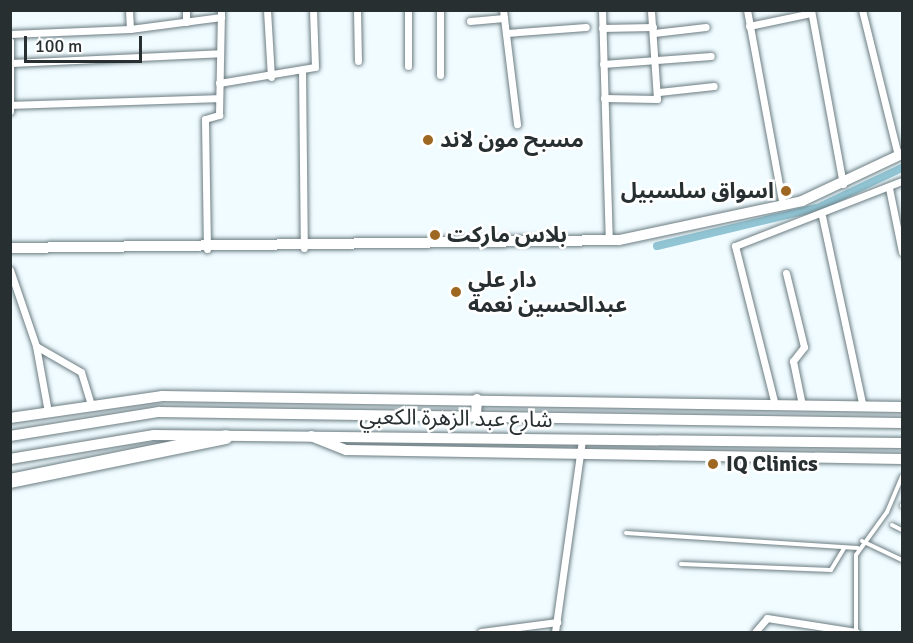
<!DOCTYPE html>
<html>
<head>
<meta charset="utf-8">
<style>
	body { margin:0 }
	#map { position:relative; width:913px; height:643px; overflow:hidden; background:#f0fcff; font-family:Signika,"Noto Sans Arabic",sans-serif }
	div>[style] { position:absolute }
	.canal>* { height:8px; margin:-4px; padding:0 4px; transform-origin:4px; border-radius:4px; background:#91c5d4 }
	.roads { filter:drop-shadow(0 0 2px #6b7c82) drop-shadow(0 0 2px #6b7c82) }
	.lane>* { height:4px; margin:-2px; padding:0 2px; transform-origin:2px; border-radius:2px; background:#fff }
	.street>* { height:7px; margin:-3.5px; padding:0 3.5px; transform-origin:3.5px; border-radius:3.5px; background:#fff }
	.secondary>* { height:10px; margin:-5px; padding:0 5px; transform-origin:5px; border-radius:5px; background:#fff }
	.primary>* { height:10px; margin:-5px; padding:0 5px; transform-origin:5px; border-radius:5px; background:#fff }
	.highway>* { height:14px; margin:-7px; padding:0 7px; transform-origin:7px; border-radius:7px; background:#fff }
	.dots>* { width:16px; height:16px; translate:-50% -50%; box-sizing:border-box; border:3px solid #fff; border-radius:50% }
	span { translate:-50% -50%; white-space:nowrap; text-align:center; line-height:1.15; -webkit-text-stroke:5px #fff; paint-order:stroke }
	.poi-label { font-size:22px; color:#272f31; font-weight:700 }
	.left { translate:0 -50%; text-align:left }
	.right { translate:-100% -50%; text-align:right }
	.street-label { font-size:22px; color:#272f31 }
	.frame { position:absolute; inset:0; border:12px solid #272f31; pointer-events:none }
	.scale { position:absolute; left:24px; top:36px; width:118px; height:27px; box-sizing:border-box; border:3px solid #272f31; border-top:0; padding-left:8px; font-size:18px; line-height:21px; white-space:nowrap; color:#272f31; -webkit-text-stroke:4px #fff; paint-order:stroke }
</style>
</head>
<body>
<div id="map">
	<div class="canal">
		<i style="left:657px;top:246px;width:164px;rotate:-13.4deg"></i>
		<i style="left:817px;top:208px;width:94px;rotate:-25.2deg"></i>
	</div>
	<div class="roads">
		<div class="lane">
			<i style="left:902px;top:505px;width:1px;rotate:90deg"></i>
			<i style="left:892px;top:525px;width:11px;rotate:27deg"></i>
			<i style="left:626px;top:533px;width:232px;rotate:3.7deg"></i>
			<i style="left:862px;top:541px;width:44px;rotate:25.4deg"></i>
			<i style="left:681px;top:564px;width:150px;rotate:2.3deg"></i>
			<i style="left:831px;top:570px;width:26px;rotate:-59deg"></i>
			<i style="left:856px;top:632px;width:77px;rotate:-90deg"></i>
			<i style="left:856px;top:555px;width:53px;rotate:-54.2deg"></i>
			<i style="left:887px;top:512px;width:39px;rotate:-67deg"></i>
		</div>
		<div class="street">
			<i style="left:129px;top:10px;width:19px;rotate:87deg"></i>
			<i style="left:186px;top:10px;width:12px;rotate:90deg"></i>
			<i style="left:267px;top:10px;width:67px;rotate:86.6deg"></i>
			<i style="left:357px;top:10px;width:51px;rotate:88.9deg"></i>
			<i style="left:408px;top:10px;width:56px;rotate:90deg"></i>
			<i style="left:602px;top:10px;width:231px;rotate:88.3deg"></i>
			<i style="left:747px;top:10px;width:199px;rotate:79.6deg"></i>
			<i style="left:811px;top:10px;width:177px;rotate:79.6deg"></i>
			<i style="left:862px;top:10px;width:150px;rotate:76.1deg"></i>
			<i style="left:504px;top:18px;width:107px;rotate:83deg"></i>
			<i style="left:470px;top:21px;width:34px;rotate:-5deg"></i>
			<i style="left:504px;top:18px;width:8px;rotate:-97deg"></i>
			<i style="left:749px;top:26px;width:63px;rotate:-11.8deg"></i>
			<i style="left:602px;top:28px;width:51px;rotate:-1.1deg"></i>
			<i style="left:506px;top:33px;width:80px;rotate:-4.3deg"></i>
			<i style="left:654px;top:33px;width:52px;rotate:-6.6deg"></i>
			<i style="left:10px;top:34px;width:120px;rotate:-2.4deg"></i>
			<i style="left:130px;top:29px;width:92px;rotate:-7.5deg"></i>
			<i style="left:10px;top:41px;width:70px;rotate:90deg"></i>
			<i style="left:11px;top:63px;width:209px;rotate:-2.7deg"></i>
			<i style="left:603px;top:64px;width:108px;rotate:-4.2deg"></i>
			<i style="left:302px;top:70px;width:178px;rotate:89.4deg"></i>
			<i style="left:440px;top:75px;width:65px;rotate:-90deg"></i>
			<i style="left:219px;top:83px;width:97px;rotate:-9.5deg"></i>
			<i style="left:315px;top:67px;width:57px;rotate:-92deg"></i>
			<i style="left:659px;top:92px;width:55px;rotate:-6.2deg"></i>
			<i style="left:604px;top:98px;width:53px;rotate:1.1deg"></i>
			<i style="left:657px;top:99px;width:89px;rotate:-93.9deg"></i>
			<i style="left:11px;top:105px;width:208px;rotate:-1.9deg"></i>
			<i style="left:889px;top:188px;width:65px;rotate:78.5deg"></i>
			<i style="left:822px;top:216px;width:195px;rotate:77.9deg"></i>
			<i style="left:207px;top:249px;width:130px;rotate:-90.9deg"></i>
			<i style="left:205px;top:119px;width:15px;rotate:-16deg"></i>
			<i style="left:219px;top:115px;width:105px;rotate:-88.9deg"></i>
			<i style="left:10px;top:270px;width:80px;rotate:71.1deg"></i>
			<i style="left:36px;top:346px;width:67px;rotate:79.7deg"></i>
			<i style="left:786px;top:273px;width:76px;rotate:76.3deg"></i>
			<i style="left:804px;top:347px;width:18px;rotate:128deg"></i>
			<i style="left:793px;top:361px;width:45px;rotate:78.4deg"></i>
			<i style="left:36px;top:346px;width:52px;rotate:30deg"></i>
			<i style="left:81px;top:372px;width:34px;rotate:73deg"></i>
			<i style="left:775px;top:405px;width:164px;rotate:-104.1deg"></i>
			<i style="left:735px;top:246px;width:179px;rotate:-21.3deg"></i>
			<i style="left:481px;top:632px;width:77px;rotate:-7.5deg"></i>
			<i style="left:555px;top:632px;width:195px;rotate:-82deg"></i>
			<i style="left:755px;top:632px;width:18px;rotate:-49deg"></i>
			<i style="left:767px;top:618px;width:90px;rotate:8.9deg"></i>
		</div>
		<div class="secondary">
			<i style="left:10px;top:248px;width:609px;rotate:-0.75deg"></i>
			<i style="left:619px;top:240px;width:187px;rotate:-12deg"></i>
			<i style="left:802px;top:201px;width:110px;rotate:-25.2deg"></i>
			<i style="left:10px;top:418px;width:154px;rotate:-8.2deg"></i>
			<i style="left:162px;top:396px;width:740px;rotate:0.85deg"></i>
			<i style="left:311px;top:436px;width:38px;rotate:22deg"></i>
			<i style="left:346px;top:450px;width:556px;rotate:0.93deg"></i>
		</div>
		<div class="primary">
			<i style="left:476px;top:414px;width:15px;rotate:-86deg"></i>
			<i style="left:10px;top:436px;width:151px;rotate:-9.2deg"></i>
			<i style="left:159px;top:412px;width:743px;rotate:0.85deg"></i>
			<i style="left:10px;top:459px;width:146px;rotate:-9.5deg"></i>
			<i style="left:154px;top:435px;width:748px;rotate:0.61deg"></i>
		</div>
		<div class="highway">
			<i style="left:10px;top:481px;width:220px;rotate:-11.5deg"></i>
		</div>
	</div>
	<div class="dots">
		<i style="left:428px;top:140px;background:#9e6722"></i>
		<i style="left:786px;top:191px;background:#9e6722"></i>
		<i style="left:435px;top:235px;background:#9e6722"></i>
		<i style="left:456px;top:292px;background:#9e6722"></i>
		<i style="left:713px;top:464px;background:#9e6722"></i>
	</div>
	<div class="poi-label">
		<span class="left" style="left:440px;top:140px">مسبح مون لاند</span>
		<span class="right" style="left:774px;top:191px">اسواق سلسبيل</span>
		<span class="left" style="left:447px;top:235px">بلاس ماركت</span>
		<span class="left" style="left:468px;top:292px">دار علي<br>عبدالحسين نعمه</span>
		<span class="left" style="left:726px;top:464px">IQ Clinics</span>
	</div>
	<div class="street-label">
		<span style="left:456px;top:418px;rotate:1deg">شارع عبد الزهرة الكعبي</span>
	</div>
	<div class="frame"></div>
	<div class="scale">100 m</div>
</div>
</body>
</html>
